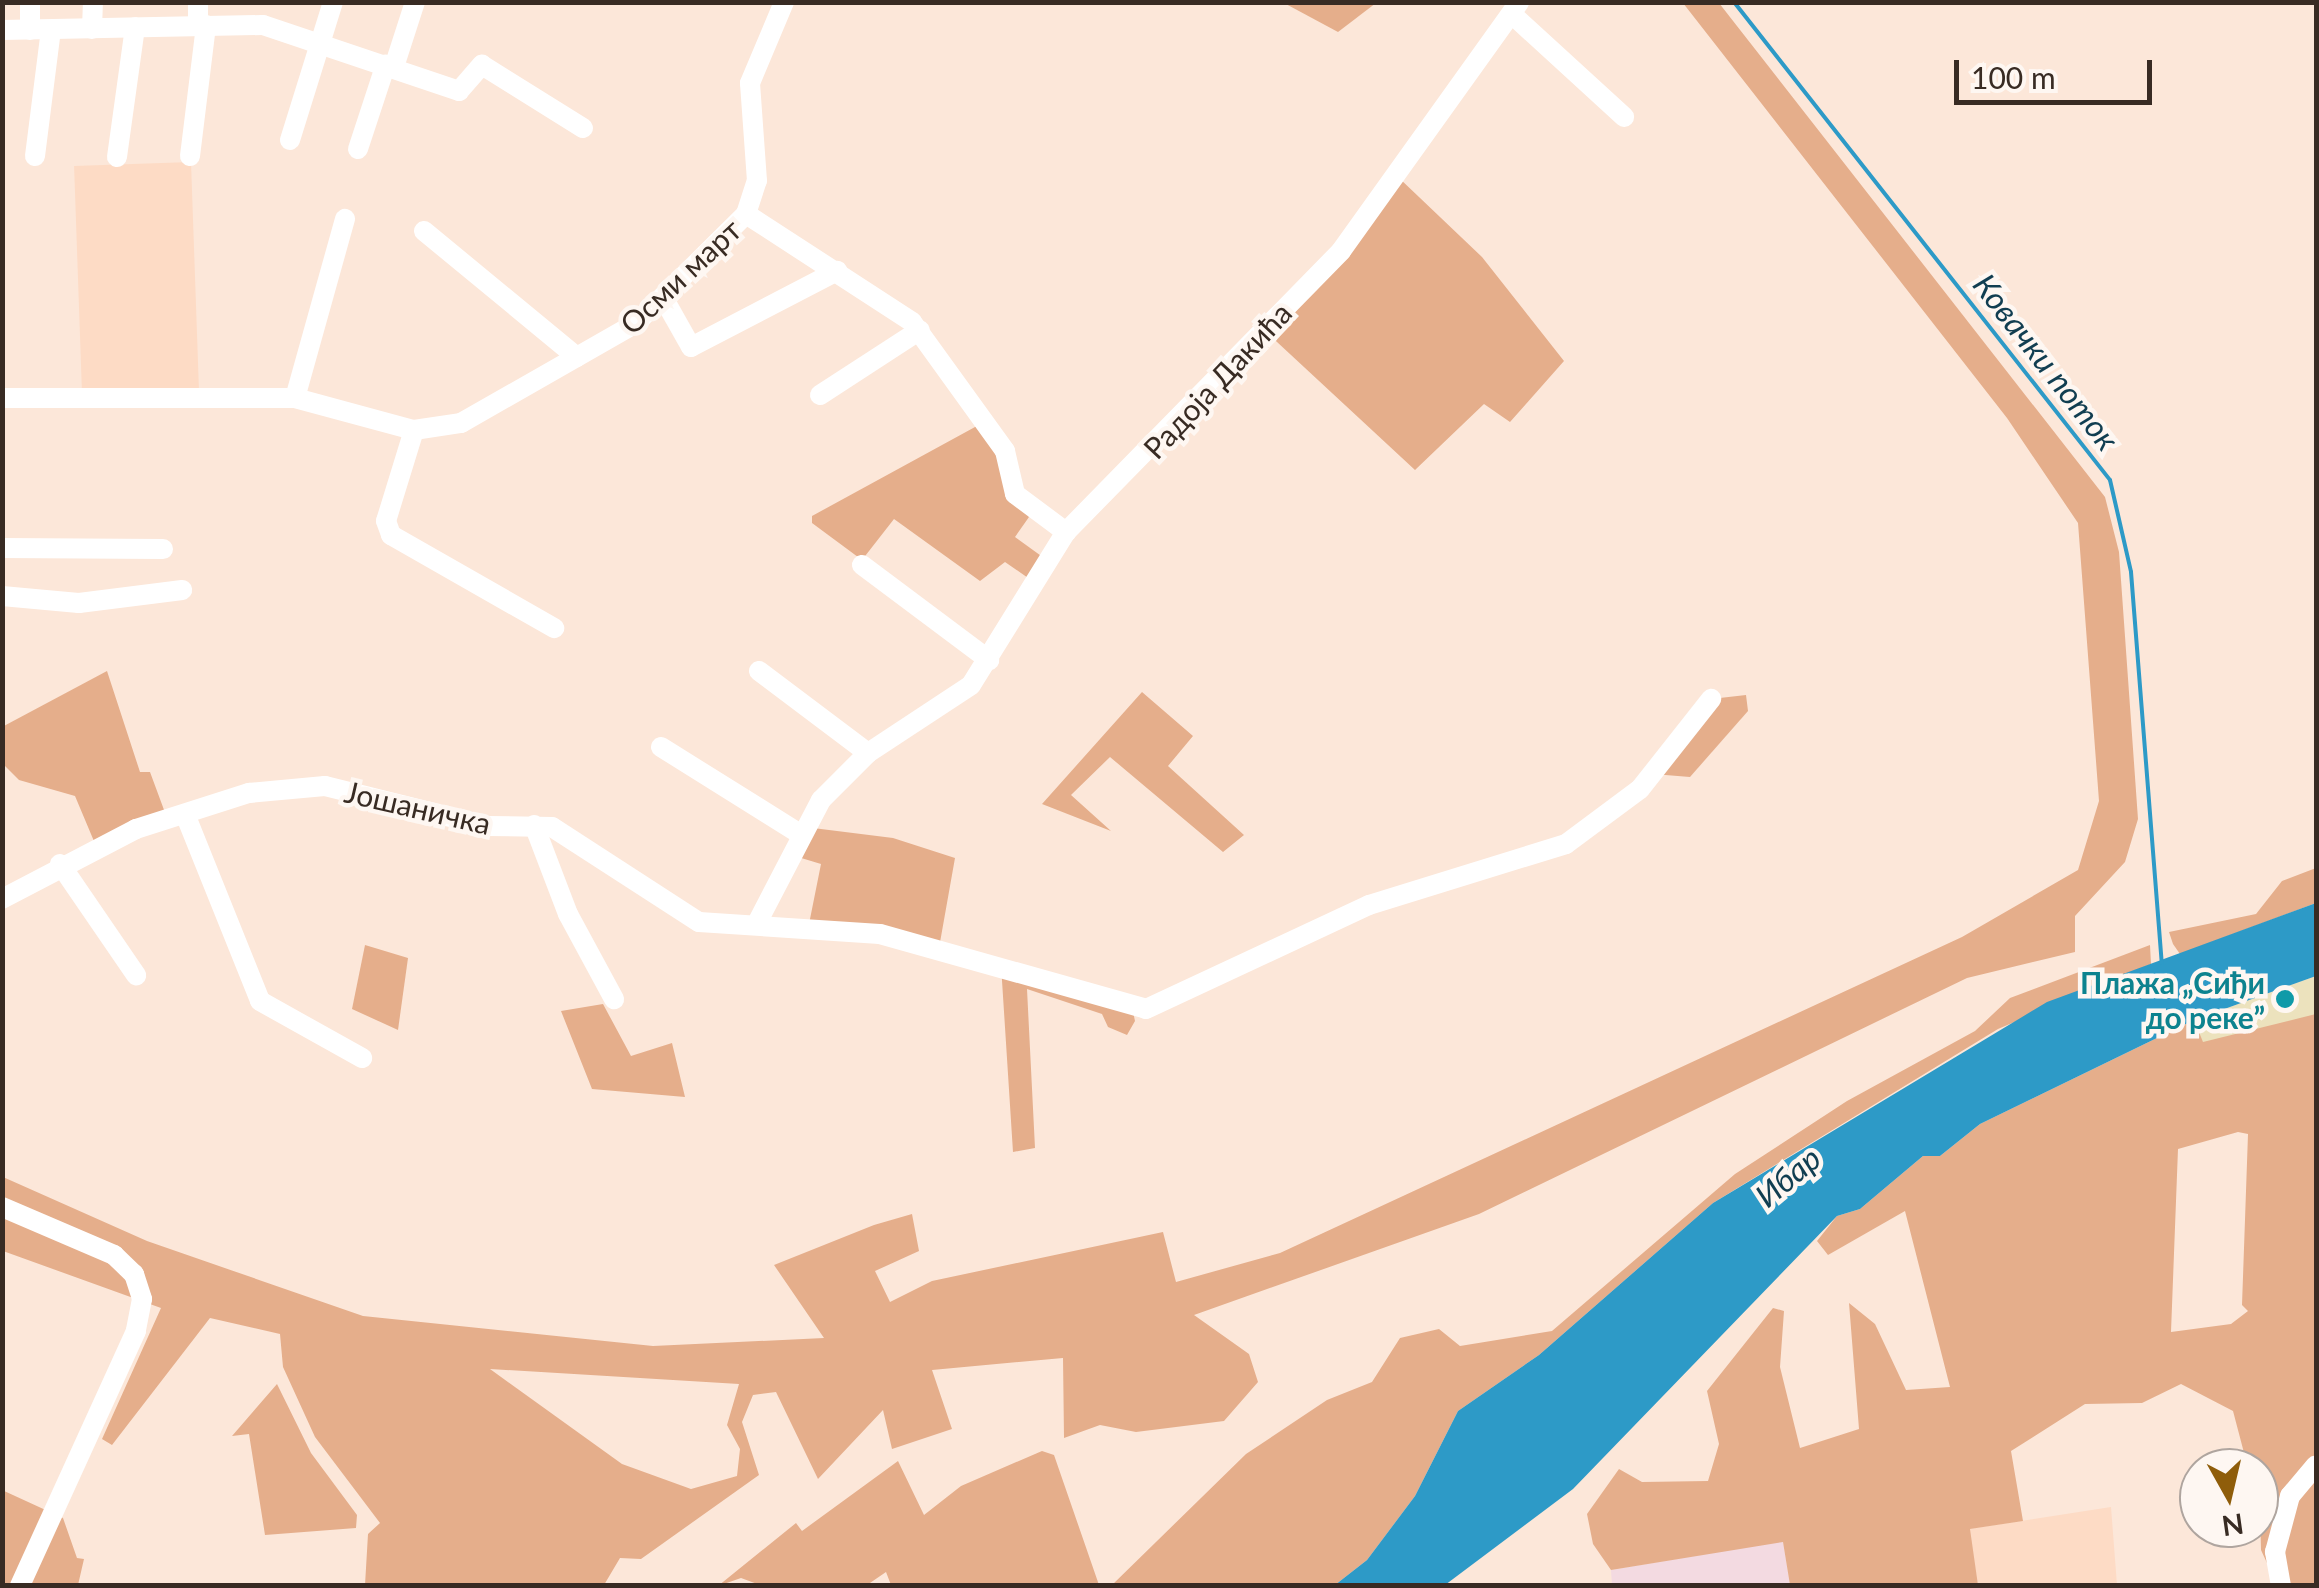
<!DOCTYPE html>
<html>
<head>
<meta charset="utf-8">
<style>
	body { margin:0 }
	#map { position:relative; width:2319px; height:1588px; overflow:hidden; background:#fce7d9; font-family:Lato,sans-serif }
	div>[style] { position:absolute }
	.built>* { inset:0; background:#fddbc5; transform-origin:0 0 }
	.industrial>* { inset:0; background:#f3dae1 }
	.green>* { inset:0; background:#e5ae8b }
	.sand>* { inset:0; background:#ece2bd }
	.water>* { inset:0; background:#2d9ac7 }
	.stream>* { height:4px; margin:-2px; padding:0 2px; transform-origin:2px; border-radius:2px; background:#2d9ac7 }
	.minor>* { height:20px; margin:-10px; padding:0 10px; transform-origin:10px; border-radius:10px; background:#fff }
	.dots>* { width:28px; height:28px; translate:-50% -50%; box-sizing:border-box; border:5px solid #fef7f2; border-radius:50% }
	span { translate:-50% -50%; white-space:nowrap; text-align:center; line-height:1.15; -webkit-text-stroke:9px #fef7f2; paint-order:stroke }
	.street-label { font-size:30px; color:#382b23 }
	.culture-label { font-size:30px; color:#0d838f; font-weight:700 }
	.right { translate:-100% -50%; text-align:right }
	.water-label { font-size:32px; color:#113e51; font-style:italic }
	.frame { position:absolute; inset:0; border:5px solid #382b23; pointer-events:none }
	.north { position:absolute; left:2179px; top:1448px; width:100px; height:100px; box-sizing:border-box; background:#fef7f2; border:2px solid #afa59f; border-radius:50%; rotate:172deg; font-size:28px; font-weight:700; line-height:40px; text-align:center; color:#382b23 }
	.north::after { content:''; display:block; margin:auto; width:35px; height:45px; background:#8f5d0a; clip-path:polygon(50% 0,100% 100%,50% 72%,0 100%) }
	.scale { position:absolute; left:1954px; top:60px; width:198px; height:45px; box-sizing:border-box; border:5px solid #382b23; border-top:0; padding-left:12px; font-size:30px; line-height:35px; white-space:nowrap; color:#382b23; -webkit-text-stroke:8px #fef7f2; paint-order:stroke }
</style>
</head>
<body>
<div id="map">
	<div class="built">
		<i style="left:191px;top:162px;width:231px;height:117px;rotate:88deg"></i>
		<i style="clip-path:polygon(2111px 1507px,2117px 1585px,1978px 1585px,1969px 1529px)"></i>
	</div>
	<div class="industrial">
		<i style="clip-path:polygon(1783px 1541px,1790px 1585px,1612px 1585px,1611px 1570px)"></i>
	</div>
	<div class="green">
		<i style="clip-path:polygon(1284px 3px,1376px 2px,1376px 3px,1338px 32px)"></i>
		<i style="clip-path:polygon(evenodd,1683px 3px,1719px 3px,2105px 497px,2119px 552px,2138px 819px,2125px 862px,2075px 916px,2075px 952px,1967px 978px,1479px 1214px,1194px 1315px,1249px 1354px,1258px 1382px,1224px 1421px,1136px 1432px,1100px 1425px,1064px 1438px,1063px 1358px,932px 1370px,952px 1429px,892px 1449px,883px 1410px,818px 1479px,776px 1392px,753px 1395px,742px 1422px,759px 1475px,641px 1559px,620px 1558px,604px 1585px,365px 1585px,368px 1534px,380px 1523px,315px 1437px,283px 1367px,280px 1334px,210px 1318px,112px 1445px,102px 1439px,161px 1308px,3px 1251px,3px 1177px,147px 1241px,363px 1316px,653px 1346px,824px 1338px,774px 1265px,874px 1225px,912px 1214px,919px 1251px,875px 1271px,890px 1302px,932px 1281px,1163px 1232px,1176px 1282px,1280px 1253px,1962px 937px,2078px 870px,2099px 801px,2078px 523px,2007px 418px,1683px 3px,490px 1369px,739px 1384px,727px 1425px,740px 1449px,737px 1476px,691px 1489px,622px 1464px,490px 1369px)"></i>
		<i style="clip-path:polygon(1398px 177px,1482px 257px,1564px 361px,1510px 422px,1484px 404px,1415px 470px,1263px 329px)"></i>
		<i style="clip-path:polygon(986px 421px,1029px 517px,1015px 537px,1044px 558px,1031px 580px,1005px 562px,980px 581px,894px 519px,862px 560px,812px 523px,812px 516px)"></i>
		<i style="clip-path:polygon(107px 671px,140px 772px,150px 772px,167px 818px,96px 846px,75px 796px,19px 780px,3px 764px,2px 727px)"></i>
		<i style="clip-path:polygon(1142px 692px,1193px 736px,1168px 766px,1244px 835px,1223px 852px,1110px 757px,1071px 795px,1111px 831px,1042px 804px)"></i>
		<i style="clip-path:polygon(1746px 695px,1748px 711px,1690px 777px,1653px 774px,1711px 699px)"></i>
		<i style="clip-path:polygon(805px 827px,893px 838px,955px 858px,939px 948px,808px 929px,821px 864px,788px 854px)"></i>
		<i style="clip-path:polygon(2316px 868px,2316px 903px,2180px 954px,2173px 944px,2169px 932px,2256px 914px,2282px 881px)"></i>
		<i style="clip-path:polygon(365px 945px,408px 958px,398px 1030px,352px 1009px)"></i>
		<i style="clip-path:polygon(2150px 945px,2151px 964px,1998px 1029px,1713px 1203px,1539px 1355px,1458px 1411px,1415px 1496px,1367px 1560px,1335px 1585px,1111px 1586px,1246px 1454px,1327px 1400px,1372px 1382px,1400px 1338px,1439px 1329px,1460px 1346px,1552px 1331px,1735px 1174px,1847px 1101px,1975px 1031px,2010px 998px)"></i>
		<i style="clip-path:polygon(1001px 965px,1132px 1007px,1135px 1021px,1127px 1035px,1108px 1027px,1102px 1014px,1027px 989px,1035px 1148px,1013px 1152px)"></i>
		<i style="clip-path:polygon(603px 1004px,631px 1056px,672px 1043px,685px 1097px,592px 1089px,561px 1011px)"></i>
		<i style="clip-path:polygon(evenodd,2310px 1010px,2316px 1014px,2316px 1585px,2281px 1585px,2277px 1562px,2267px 1563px,2261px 1550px,2259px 1468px,2248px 1468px,2233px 1411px,2181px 1384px,2142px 1403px,2085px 1404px,2011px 1451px,2023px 1521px,1970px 1529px,1978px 1585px,1790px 1585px,1783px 1542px,1611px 1570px,1593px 1544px,1587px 1514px,1619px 1469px,1642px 1482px,1708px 1481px,1719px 1444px,1707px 1391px,1773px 1308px,1784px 1311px,1780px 1367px,1800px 1448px,1859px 1429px,1849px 1303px,1875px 1324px,1906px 1390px,1950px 1387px,1905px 1211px,1828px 1255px,1817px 1241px,1837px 1216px,1860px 1209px,1923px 1156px,1940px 1156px,1980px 1124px,2194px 1020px,2310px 1010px,2238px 1132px,2248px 1134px,2242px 1305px,2248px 1311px,2231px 1324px,2171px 1332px,2178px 1149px,2238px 1132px)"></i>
		<i style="clip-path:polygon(277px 1384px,311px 1453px,357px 1515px,356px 1528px,265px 1535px,249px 1434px,232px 1436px)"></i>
		<i style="clip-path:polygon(1042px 1451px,1054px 1455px,1099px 1585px,891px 1585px,886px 1572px,867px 1585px,760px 1585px,741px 1578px,718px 1586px,796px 1523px,802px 1531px,898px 1461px,924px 1515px,961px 1486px)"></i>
		<i style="clip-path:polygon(2px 1490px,63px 1518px,77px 1558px,84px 1559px,78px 1585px,3px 1585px)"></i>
	</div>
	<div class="sand">
		<i style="clip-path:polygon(2316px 976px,2316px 1014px,2203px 1042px,2194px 1020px)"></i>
	</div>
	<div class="water">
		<i style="clip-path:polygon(2316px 903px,2316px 976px,2194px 1020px,1980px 1124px,1940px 1156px,1923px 1156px,1860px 1209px,1837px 1216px,1573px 1489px,1445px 1585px,1335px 1585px,1367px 1560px,1415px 1496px,1458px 1411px,1539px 1355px,1713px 1203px,2047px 1002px)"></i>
	</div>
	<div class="stream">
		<i style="left:1734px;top:2px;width:608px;rotate:51.81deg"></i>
		<i style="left:2110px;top:480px;width:94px;rotate:77.1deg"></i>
		<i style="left:2131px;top:572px;width:392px;rotate:85.5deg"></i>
	</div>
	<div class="minor">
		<i style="left:198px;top:2px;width:23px;rotate:90deg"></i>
		<i style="left:1515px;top:17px;width:148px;rotate:42.5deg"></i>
		<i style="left:92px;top:29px;width:27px;rotate:-88deg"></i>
		<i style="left:2px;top:30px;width:261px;rotate:-1.1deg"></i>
		<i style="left:263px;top:25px;width:207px;rotate:18.6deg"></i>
		<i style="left:459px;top:91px;width:35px;rotate:-49deg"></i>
		<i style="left:482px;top:65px;width:119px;rotate:32deg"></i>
		<i style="left:30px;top:30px;width:28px;rotate:-90deg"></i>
		<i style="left:394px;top:67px;width:68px;rotate:-72.1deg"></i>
		<i style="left:290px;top:140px;width:145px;rotate:-72.7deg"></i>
		<i style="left:358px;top:149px;width:89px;rotate:-71.8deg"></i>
		<i style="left:35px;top:156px;width:127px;rotate:-82.8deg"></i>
		<i style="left:190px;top:156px;width:132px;rotate:-83deg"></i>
		<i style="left:117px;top:157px;width:131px;rotate:-82.1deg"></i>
		<i style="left:746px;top:214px;width:198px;rotate:33deg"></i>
		<i style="left:912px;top:322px;width:159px;rotate:54.2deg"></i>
		<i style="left:1005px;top:451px;width:44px;rotate:76.9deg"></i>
		<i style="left:1015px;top:494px;width:64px;rotate:36.7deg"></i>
		<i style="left:424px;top:231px;width:198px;rotate:39.5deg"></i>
		<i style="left:664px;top:299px;width:55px;rotate:60.6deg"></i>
		<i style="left:691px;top:347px;width:165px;rotate:-27.5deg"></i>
		<i style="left:820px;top:395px;width:119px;rotate:-33deg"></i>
		<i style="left:2px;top:398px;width:293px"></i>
		<i style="left:295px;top:398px;width:123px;rotate:15.1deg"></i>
		<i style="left:414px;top:430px;width:48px;rotate:-8.5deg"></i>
		<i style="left:461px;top:423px;width:202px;rotate:-29.7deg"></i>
		<i style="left:636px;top:323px;width:155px;rotate:-44.7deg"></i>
		<i style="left:746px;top:214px;width:35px;rotate:-72deg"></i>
		<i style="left:757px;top:181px;width:98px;rotate:-94.1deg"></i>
		<i style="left:750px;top:83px;width:88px;rotate:-67.2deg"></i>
		<i style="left:295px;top:398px;width:186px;rotate:-74.4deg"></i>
		<i style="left:414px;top:430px;width:95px;rotate:107.1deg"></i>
		<i style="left:386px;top:521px;width:15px;rotate:70deg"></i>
		<i style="left:391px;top:535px;width:188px;rotate:29.7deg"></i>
		<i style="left:2px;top:548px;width:161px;rotate:0.4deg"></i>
		<i style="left:862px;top:565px;width:159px;rotate:36.8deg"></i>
		<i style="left:2px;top:596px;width:77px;rotate:5.2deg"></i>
		<i style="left:79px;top:603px;width:104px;rotate:-7.2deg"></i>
		<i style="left:759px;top:671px;width:136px;rotate:37deg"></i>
		<i style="left:661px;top:747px;width:164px;rotate:32deg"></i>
		<i style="left:185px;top:814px;width:201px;rotate:68.1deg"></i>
		<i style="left:260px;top:1001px;width:117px;rotate:29.2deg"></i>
		<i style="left:534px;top:825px;width:95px;rotate:69.1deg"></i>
		<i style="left:568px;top:914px;width:97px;rotate:61.6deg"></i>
		<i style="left:60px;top:864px;width:135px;rotate:55.6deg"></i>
		<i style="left:2px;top:899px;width:151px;rotate:-27.6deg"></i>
		<i style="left:136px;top:829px;width:119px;rotate:-17.7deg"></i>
		<i style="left:249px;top:793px;width:76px;rotate:-5.3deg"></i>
		<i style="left:325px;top:786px;width:167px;rotate:13.9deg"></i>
		<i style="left:487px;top:826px;width:65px;rotate:0.9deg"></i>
		<i style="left:552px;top:827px;width:175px;rotate:32.9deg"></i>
		<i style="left:699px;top:922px;width:181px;rotate:3.8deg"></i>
		<i style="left:880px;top:934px;width:276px;rotate:15.7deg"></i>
		<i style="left:1146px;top:1009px;width:246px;rotate:-25deg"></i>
		<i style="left:1369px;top:905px;width:206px;rotate:-17.2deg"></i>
		<i style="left:1566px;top:844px;width:92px;rotate:-36.6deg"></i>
		<i style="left:1640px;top:789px;width:115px;rotate:-51.7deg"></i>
		<i style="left:756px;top:925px;width:141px;rotate:-62.5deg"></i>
		<i style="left:821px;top:800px;width:66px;rotate:-45deg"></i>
		<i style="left:868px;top:753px;width:123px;rotate:-33.4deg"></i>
		<i style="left:971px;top:685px;width:180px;rotate:-58.2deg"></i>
		<i style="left:1066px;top:532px;width:393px;rotate:-45.6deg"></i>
		<i style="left:1341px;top:251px;width:306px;rotate:-54.4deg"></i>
		<i style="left:2px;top:1207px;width:122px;rotate:23.2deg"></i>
		<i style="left:114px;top:1255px;width:28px;rotate:44deg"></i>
		<i style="left:134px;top:1274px;width:26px;rotate:72deg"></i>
		<i style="left:142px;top:1299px;width:33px;rotate:101deg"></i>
		<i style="left:136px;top:1331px;width:280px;rotate:114.5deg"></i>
		<i style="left:2281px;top:1586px;width:35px;rotate:-100deg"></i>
		<i style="left:2275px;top:1552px;width:58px;rotate:-75deg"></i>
		<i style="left:2290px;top:1496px;width:40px;rotate:-50deg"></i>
	</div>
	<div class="dots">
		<i style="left:2285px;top:999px;background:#0f9aa8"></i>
	</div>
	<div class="street-label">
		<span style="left:680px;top:276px;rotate:-43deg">Осми март</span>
		<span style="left:1217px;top:380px;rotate:-47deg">Радоја Дакића</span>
		<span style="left:418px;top:807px;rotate:13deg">Јошаничка</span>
	</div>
	<div class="culture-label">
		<span class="right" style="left:2265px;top:999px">Плажа „Сиђи<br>до реке”</span>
	</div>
	<div class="water-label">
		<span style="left:2046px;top:362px;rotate:52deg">Ковачки поток</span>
		<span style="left:1788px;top:1177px;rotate:-40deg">Ибар</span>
	</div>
	<div class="frame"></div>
	<div class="north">N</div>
	<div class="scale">100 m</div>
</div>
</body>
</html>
